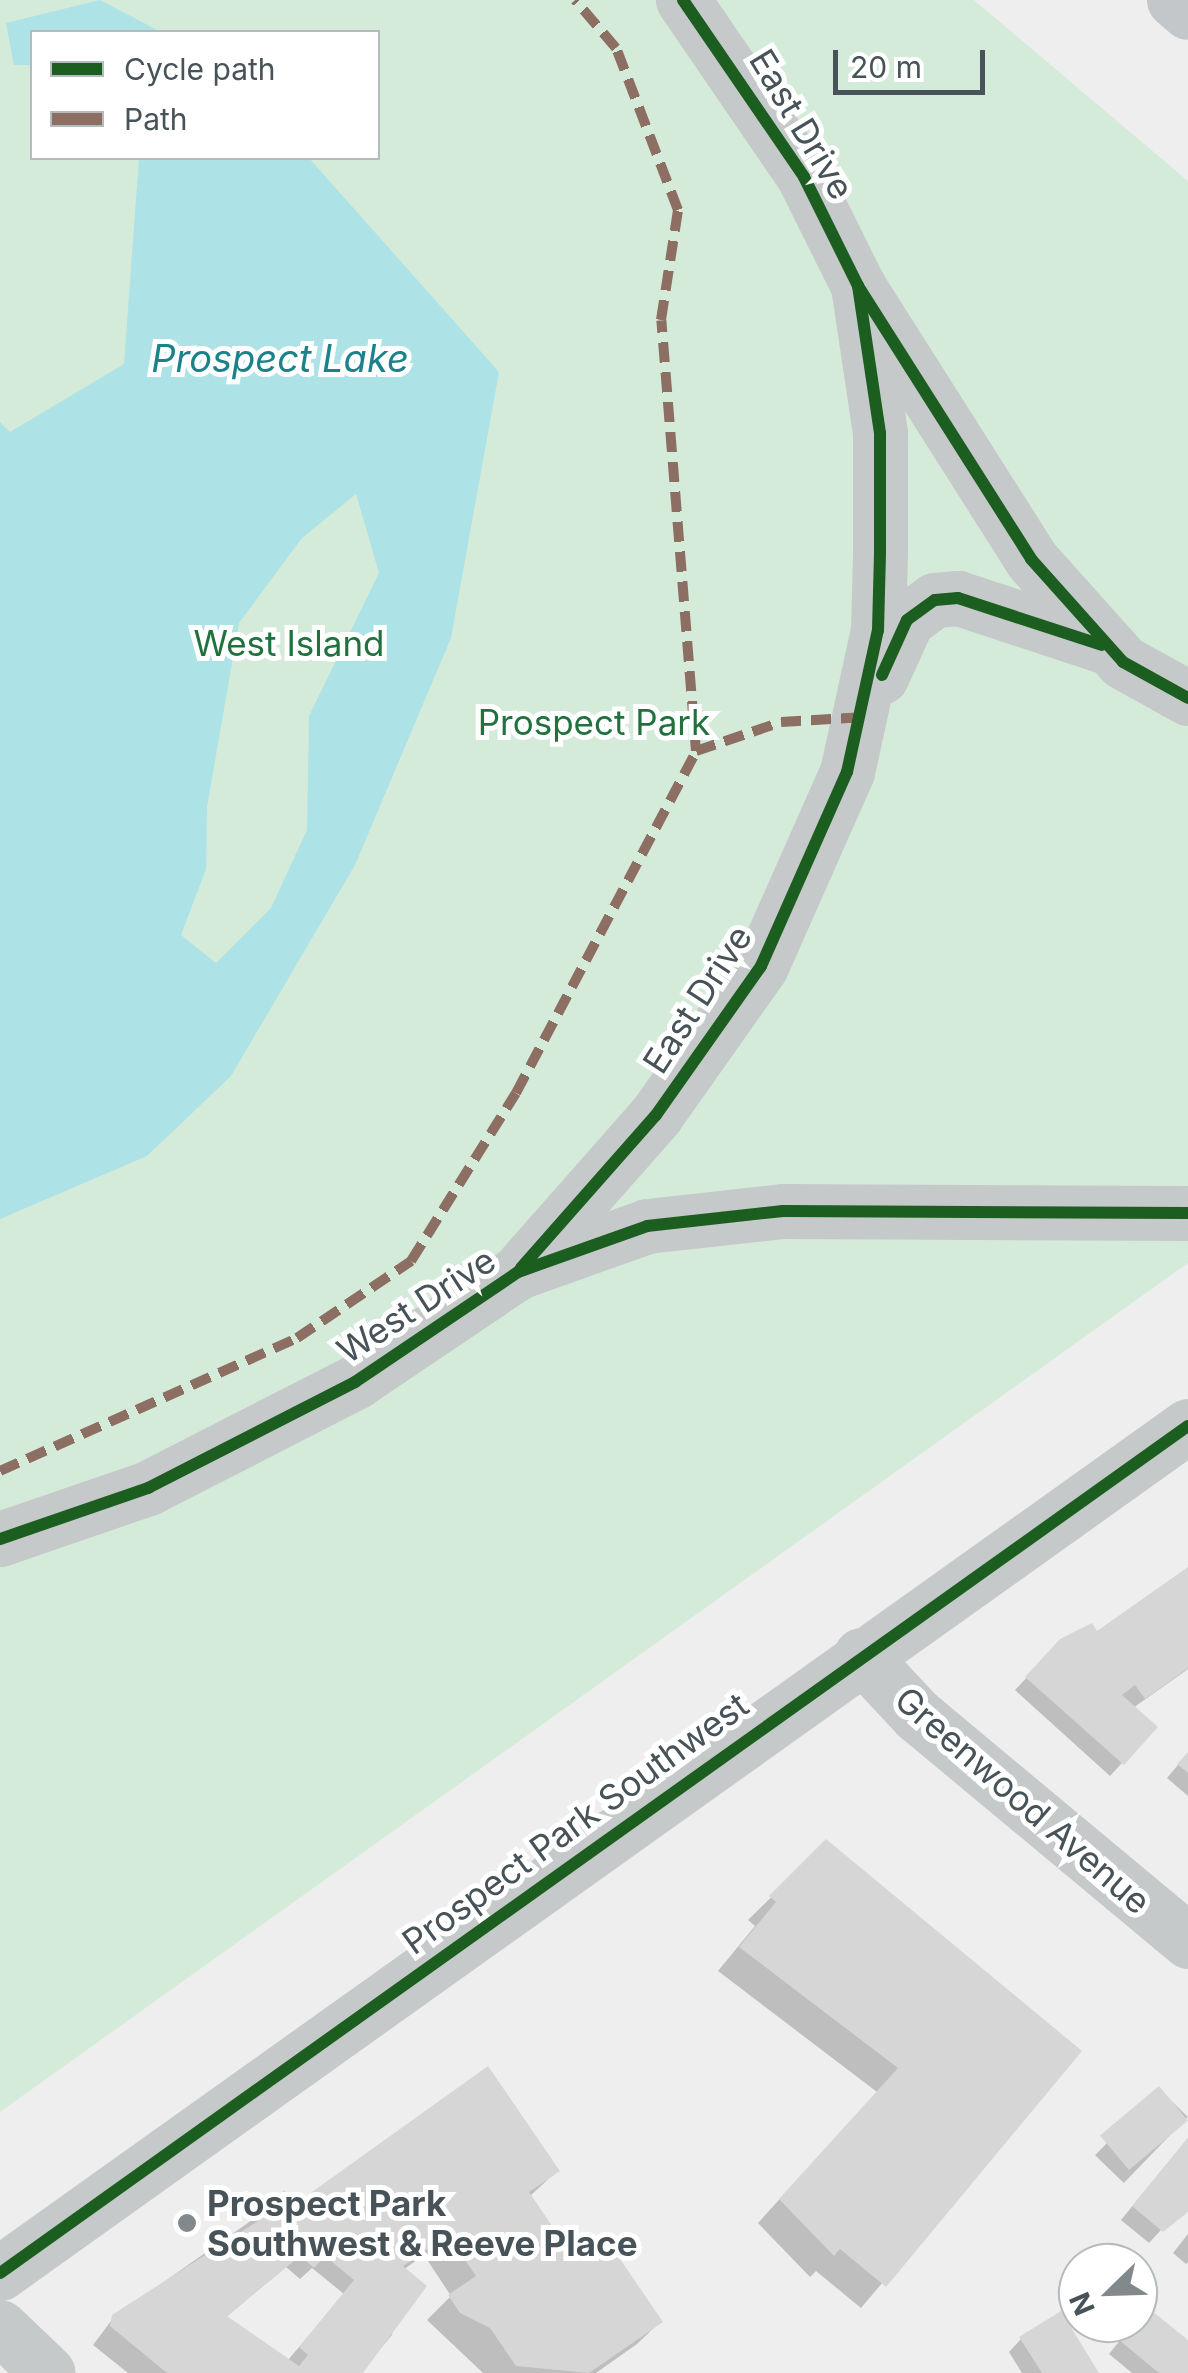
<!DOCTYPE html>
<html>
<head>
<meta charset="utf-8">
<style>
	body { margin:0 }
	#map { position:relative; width:1188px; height:2373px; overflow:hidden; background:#efeeee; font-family:Inter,sans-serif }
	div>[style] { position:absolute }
	.green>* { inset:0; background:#d5ebda }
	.water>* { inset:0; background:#ade2e6 }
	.shadow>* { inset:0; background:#0003; transform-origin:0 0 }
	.building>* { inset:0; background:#d6d6d7; transform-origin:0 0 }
	.minor>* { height:55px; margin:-27.5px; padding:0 27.5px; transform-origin:27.5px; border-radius:27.5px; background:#c6c9c9 }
	.major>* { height:55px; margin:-27.5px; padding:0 27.5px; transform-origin:27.5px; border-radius:27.5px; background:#c4c7c9 }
	.quiet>* { height:10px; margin-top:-5px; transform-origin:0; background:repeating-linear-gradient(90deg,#8d6e63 0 20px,transparent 0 30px) }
	.cycleway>* { height:12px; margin:-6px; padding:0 6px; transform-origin:6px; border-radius:6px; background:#1b5e20 }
	.dots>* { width:28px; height:28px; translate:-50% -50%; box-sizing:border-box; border:5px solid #fff; border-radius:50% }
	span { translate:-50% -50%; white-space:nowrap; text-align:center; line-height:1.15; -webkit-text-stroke:10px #fff; paint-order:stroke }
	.street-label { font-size:35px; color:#475358 }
	.park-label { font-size:35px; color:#20713d }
	.poi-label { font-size:35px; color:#475358; font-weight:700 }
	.left { translate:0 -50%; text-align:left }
	.water-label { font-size:38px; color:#1a838a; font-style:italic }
	.legend { position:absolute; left:30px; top:30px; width:350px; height:130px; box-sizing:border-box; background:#fff; border:2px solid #b5babc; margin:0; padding:12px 18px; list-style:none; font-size:30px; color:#475358 }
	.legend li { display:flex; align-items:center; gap:20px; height:50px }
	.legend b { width:50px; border:2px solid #b5babc }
	.north { position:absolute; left:1058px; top:2243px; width:100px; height:100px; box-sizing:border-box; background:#fff; border:2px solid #b5babc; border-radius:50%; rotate:247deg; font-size:28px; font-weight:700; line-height:40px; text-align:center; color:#475358 }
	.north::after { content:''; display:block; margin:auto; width:35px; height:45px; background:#82898c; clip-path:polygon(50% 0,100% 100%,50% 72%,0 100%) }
	.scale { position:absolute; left:833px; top:50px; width:152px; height:45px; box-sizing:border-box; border:5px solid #475358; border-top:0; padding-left:12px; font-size:30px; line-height:35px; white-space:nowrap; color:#475358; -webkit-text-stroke:8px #fff; paint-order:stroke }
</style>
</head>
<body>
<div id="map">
	<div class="green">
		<i style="clip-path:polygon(evenodd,0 0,974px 0,1188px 181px,1188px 1263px,0 2112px,0 0,32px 32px,378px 32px,378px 158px,32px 158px,32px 32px)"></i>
	</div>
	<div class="water">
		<i style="clip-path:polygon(100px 0,161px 32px,32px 32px,32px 65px,14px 65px,6px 23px)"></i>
		<i style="clip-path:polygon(evenodd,139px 158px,309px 158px,499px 372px,451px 638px,355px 865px,231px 1076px,147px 1156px,0 1219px,0 422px,10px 432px,124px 364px,139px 158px,356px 494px,379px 573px,309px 716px,307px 830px,271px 908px,216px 963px,181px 935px,206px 869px,207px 807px,239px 623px,302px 538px,356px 494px)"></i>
	</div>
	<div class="shadow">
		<i style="clip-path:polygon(1188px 1570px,1188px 1669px,1133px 1708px,1154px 1728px,1110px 1776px,1015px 1690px,1060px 1642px,1097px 1634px)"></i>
		<i style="clip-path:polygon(1188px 1753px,1188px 1796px,1167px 1778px)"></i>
		<i style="clip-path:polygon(826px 1843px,1078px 2052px,861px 2308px,816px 2271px,810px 2277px,758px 2223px,877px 2092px,718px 1971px,755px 1926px,748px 1920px)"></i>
		<i style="clip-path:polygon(evenodd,487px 2070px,557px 2171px,529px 2197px,561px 2242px,660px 2322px,637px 2344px,596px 2373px,483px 2373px,427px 2320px,451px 2296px,424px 2255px,403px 2270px,392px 2335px,360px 2373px,128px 2373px,93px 2345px,114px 2317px,252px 2220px,297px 2204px,487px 2070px,286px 2267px,300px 2279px,312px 2268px,344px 2294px,288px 2360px,225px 2318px,286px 2267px)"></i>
		<i style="left:1159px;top:2089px;width:40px;height:92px;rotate:44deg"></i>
		<i style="clip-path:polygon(1188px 2138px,1188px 2201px,1149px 2243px,1121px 2220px)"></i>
		<i style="clip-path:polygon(1188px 2234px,1188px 2262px,1186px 2264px,1173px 2253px)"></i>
		<i style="clip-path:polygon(1134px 2323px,1188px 2344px,1188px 2373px,1132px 2373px,1109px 2354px)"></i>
		<i style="clip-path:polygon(1021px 2339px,1096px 2373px,1022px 2373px,1009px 2352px)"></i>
	</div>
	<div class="building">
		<i style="clip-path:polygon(1188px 1567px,1188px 1668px,1145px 1699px,1135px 1685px,1122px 1695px,1158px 1727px,1124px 1765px,1025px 1677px,1060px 1639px,1092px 1623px,1097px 1631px)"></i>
		<i style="clip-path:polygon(1188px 1752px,1188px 1773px,1177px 1764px)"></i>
		<i style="clip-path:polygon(826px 1839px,1082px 2051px,886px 2287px,840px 2249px,834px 2256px,779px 2199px,898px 2068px,739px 1947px,776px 1902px,769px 1896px)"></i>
		<i style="clip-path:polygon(evenodd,488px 2066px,560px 2171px,529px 2192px,561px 2239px,575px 2229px,587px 2245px,603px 2234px,663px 2322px,589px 2373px,516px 2366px,490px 2328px,460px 2313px,448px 2295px,476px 2276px,448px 2235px,403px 2266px,427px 2286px,363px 2373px,167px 2373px,110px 2326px,112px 2315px,258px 2221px,284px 2190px,298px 2202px,488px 2066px,300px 2256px,314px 2268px,325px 2256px,354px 2280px,299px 2347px,308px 2355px,299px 2366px,227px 2316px,300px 2256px)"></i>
		<i style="left:1159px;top:2086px;width:45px;height:77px;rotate:50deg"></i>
		<i style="clip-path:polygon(1188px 2138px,1188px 2212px,1163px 2232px,1132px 2206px)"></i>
		<i style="clip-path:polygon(1147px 2307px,1188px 2340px,1188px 2373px,1159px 2373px,1119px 2340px)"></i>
		<i style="clip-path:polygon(1061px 2311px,1099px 2373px,1042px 2373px,1019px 2337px)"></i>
	</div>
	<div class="minor">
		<i style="left:683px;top:0;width:214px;rotate:55.6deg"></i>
		<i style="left:804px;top:177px;width:122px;rotate:63.6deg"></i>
		<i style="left:858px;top:286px;width:323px;rotate:57.6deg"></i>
		<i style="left:1031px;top:559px;width:138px;rotate:48.2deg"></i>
		<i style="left:1123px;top:662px;width:74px;rotate:29deg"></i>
		<i style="left:881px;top:677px;width:63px;rotate:-65.5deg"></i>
		<i style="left:907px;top:620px;width:34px;rotate:-36deg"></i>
		<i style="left:935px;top:600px;width:23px;rotate:-5deg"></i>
		<i style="left:958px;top:598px;width:154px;rotate:18.2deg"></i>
		<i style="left:523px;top:1266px;width:201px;rotate:-48.6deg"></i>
		<i style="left:656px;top:1115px;width:182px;rotate:-54.8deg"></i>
		<i style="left:761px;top:966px;width:212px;rotate:-66.1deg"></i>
		<i style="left:847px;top:772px;width:145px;rotate:-77.7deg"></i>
		<i style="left:878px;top:630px;width:78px;rotate:-88.5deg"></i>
		<i style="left:880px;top:552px;width:119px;rotate:-90deg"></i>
		<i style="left:880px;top:433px;width:149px;rotate:-98.5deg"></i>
		<i style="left:0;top:1539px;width:157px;rotate:-19deg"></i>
		<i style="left:148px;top:1488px;width:233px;rotate:-27.1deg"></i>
		<i style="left:355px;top:1382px;width:197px;rotate:-34deg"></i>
		<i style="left:518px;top:1272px;width:137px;rotate:-19.6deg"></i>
		<i style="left:647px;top:1226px;width:137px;rotate:-6.3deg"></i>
		<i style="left:783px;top:1211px;width:405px;rotate:0.3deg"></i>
		<i style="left:861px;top:1655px;width:82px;rotate:47deg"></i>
		<i style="left:917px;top:1715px;width:353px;rotate:39.8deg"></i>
		<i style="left:0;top:2273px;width:1459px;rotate:-35.49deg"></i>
		<i style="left:0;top:2327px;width:66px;rotate:43.8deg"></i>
	</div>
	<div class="major">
		<i style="left:1174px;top:0;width:18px;rotate:41deg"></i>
	</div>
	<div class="quiet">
		<i style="left:696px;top:751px;width:90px;rotate:-18.8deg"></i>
		<i style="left:781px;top:722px;width:84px;rotate:-3.4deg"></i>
		<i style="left:0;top:1471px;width:325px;rotate:-24.1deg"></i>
		<i style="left:297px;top:1338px;width:138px;rotate:-34deg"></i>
		<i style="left:411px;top:1261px;width:198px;rotate:-58deg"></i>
		<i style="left:516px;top:1093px;width:386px;rotate:-62.2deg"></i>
		<i style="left:696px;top:751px;width:432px;rotate:-94.6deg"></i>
		<i style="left:661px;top:320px;width:111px;rotate:-81.2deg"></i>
		<i style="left:678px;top:210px;width:173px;rotate:-110.9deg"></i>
		<i style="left:616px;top:48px;width:63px;rotate:-130.5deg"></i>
	</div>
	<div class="cycleway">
		<i style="left:683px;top:0;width:214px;rotate:55.6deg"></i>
		<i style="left:804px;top:177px;width:122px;rotate:63.6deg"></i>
		<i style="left:858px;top:286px;width:323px;rotate:57.6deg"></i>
		<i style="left:1031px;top:559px;width:138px;rotate:48.2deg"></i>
		<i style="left:1123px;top:662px;width:74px;rotate:29deg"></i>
		<i style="left:882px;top:675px;width:60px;rotate:-65.6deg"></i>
		<i style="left:907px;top:620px;width:34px;rotate:-36deg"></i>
		<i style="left:935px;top:600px;width:23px;rotate:-5deg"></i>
		<i style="left:958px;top:598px;width:151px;rotate:18.1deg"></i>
		<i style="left:521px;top:1268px;width:204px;rotate:-48.6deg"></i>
		<i style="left:656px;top:1115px;width:182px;rotate:-54.8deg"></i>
		<i style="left:761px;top:966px;width:212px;rotate:-66.1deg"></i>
		<i style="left:847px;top:772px;width:145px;rotate:-77.7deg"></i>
		<i style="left:878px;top:630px;width:78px;rotate:-88.5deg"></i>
		<i style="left:880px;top:552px;width:119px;rotate:-90deg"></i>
		<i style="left:880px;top:433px;width:149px;rotate:-98.5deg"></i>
		<i style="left:0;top:1539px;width:157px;rotate:-19deg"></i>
		<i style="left:148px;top:1488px;width:233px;rotate:-27.1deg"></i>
		<i style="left:355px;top:1382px;width:197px;rotate:-34deg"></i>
		<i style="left:518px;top:1272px;width:137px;rotate:-19.6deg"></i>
		<i style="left:647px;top:1226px;width:137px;rotate:-6.3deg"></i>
		<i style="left:783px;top:1211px;width:405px;rotate:0.3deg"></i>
		<i style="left:0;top:2273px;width:1459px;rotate:-35.49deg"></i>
	</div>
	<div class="dots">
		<i style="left:187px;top:2223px;background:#82898c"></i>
	</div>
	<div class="street-label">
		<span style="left:802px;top:124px;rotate:59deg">East Drive</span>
		<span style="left:697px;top:999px;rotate:-57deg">East Drive</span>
		<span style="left:416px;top:1305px;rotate:-33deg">West Drive</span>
		<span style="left:1023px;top:1800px;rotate:41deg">Greenwood Avenue</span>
		<span style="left:575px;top:1823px;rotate:-36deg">Prospect Park Southwest</span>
	</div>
	<div class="park-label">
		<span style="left:289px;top:643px">West Island</span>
		<span style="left:594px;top:722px">Prospect Park</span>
	</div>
	<div class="poi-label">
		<span class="left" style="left:207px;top:2223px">Prospect Park<br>Southwest &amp; Reeve Place</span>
	</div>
	<div class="water-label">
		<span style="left:280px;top:359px">Prospect Lake</span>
	</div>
	<ul class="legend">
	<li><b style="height:12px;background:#1b5e20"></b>Cycle path</li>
	<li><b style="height:12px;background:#8d6e63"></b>Path</li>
	</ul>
	<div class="north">N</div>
	<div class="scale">20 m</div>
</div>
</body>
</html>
